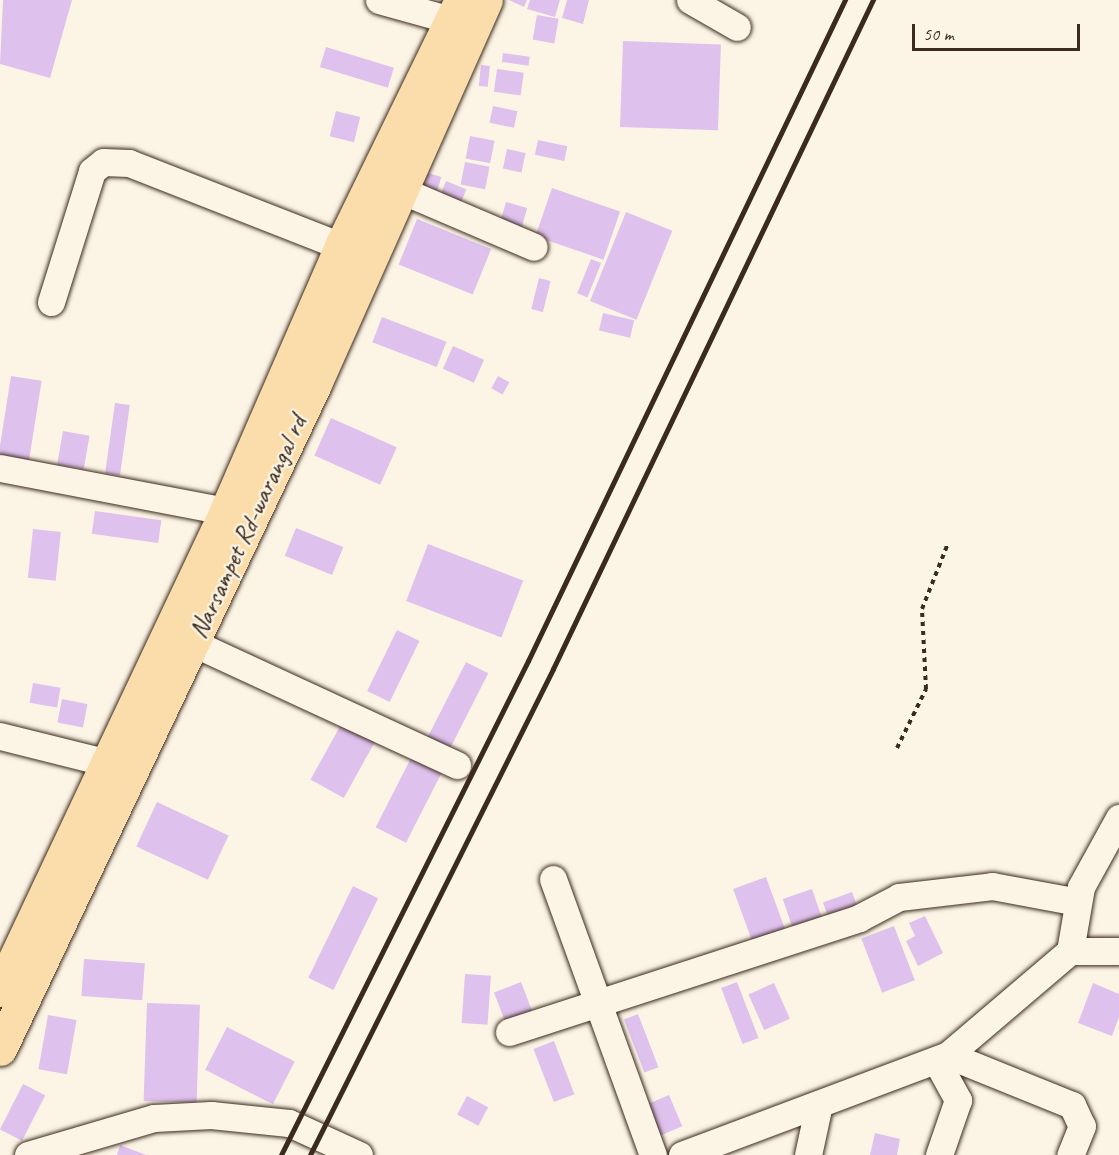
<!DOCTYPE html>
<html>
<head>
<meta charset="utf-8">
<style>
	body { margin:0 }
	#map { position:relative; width:1119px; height:1155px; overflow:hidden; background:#fcf5e5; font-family:Caveat,sans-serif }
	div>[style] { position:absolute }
	.building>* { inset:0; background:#dfc1ee; transform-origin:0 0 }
	.path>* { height:4px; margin-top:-2px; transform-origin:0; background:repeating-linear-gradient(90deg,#3b2a1e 0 4.5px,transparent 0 9px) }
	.roads { filter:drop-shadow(0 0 2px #3b2a1e) drop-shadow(0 0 2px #3b2a1e) }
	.minor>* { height:27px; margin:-13.5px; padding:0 13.5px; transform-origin:13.5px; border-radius:13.5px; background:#fcf5e5 }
	.major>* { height:33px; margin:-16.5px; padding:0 16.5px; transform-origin:16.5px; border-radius:16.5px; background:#faddab }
	.rail>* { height:4.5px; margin:-2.25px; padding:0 2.25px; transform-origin:2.25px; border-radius:2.25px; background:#3b2a1e }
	span { translate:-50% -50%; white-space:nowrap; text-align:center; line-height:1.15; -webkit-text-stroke:4.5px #fcf5e5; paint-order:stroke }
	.street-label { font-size:26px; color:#3b2a1e }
	.scale { position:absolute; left:912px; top:24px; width:168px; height:27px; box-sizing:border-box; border:3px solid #3b2a1e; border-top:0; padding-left:8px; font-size:18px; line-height:21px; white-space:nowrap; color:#3b2a1e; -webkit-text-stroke:4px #fcf5e5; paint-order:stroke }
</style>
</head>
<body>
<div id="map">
	<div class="building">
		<i style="clip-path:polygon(3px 0,72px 0,50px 78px,0 64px)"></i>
		<i style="clip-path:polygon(509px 0,527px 0,524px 7px)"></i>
		<i style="clip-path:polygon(530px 0,560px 0,555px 17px,527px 9px)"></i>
		<i style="clip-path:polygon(567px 0,589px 0,583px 24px,562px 18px)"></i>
		<i style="left:537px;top:15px;width:22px;height:25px;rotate:10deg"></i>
		<i style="left:623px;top:41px;width:98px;height:86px;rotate:2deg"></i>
		<i style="left:326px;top:47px;width:71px;height:21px;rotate:17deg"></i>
		<i style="left:503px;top:53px;width:27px;height:9px;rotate:8deg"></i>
		<i style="left:481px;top:65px;width:9px;height:21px;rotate:6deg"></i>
		<i style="left:497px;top:69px;width:27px;height:23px;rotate:8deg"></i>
		<i style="left:493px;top:106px;width:25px;height:17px;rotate:12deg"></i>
		<i style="left:336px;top:111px;width:25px;height:26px;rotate:14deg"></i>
		<i style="left:470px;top:136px;width:25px;height:23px;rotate:11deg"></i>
		<i style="left:538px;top:140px;width:30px;height:15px;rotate:12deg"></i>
		<i style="left:507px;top:149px;width:19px;height:20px;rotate:12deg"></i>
		<i style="left:465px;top:162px;width:25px;height:23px;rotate:11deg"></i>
		<i style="left:428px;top:173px;width:14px;height:25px;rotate:17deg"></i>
		<i style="left:446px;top:181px;width:22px;height:22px;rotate:22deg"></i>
		<i style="left:552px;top:188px;width:72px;height:51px;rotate:19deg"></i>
		<i style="left:506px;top:202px;width:22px;height:24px;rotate:16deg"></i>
		<i style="left:626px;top:212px;width:50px;height:96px;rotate:22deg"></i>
		<i style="left:417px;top:219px;width:80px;height:49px;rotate:22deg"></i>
		<i style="left:591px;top:259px;width:11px;height:37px;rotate:22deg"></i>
		<i style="left:539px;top:278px;width:12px;height:32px;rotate:14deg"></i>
		<i style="left:603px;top:313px;width:32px;height:18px;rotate:13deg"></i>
		<i style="left:382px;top:317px;width:69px;height:27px;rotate:21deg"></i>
		<i style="left:453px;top:346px;width:34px;height:25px;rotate:24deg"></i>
		<i style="left:11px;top:376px;width:31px;height:85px;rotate:9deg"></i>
		<i style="left:498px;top:376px;width:13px;height:14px;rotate:29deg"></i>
		<i style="left:115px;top:403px;width:15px;height:71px;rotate:8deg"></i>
		<i style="left:331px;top:418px;width:72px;height:41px;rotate:24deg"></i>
		<i style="left:63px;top:431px;width:27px;height:34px;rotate:10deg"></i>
		<i style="left:95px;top:511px;width:67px;height:23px;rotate:8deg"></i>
		<i style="left:296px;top:528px;width:51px;height:30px;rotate:22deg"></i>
		<i style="left:33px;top:529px;width:28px;height:49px;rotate:6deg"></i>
		<i style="left:428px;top:544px;width:102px;height:61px;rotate:21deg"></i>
		<i style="left:397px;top:630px;width:25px;height:68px;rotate:26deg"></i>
		<i style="left:466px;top:662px;width:25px;height:84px;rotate:27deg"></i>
		<i style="left:33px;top:683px;width:28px;height:20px;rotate:10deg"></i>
		<i style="left:62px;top:699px;width:26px;height:24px;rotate:11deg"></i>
		<i style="left:343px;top:721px;width:38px;height:67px;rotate:29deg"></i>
		<i style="left:412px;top:756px;width:34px;height:80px;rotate:27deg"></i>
		<i style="left:157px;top:802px;width:79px;height:49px;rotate:25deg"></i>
		<i style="left:766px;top:877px;width:56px;height:35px;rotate:70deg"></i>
		<i style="left:353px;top:886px;width:28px;height:102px;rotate:26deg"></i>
		<i style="left:812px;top:889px;width:31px;height:31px;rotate:71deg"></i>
		<i style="left:852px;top:892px;width:20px;height:31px;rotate:70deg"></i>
		<i style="clip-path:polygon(925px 916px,943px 953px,918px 966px,906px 941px,915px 936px,909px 923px)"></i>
		<i style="left:894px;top:926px;width:58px;height:35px;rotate:69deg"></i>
		<i style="left:84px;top:959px;width:61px;height:37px;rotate:4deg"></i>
		<i style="left:465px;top:974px;width:26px;height:49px;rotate:4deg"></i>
		<i style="left:521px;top:982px;width:34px;height:29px;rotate:69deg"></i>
		<i style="left:737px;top:982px;width:60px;height:17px;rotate:69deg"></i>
		<i style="left:774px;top:983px;width:39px;height:28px;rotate:66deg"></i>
		<i style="clip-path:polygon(1093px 983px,1119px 994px,1119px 1017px,1112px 1036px,1078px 1023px)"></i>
		<i style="left:147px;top:1003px;width:53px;height:98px;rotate:2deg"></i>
		<i style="left:638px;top:1014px;width:57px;height:15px;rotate:69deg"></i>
		<i style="left:48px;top:1015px;width:29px;height:55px;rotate:10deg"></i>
		<i style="left:227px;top:1027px;width:76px;height:48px;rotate:27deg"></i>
		<i style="left:554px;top:1041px;width:57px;height:22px;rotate:69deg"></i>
		<i style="left:23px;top:1084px;width:25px;height:51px;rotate:27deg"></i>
		<i style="left:669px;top:1095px;width:34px;height:30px;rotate:67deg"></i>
		<i style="left:467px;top:1096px;width:24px;height:21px;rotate:28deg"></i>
		<i style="clip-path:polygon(875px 1133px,900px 1139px,897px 1155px,870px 1155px)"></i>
		<i style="clip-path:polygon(120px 1145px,146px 1155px,117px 1155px)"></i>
	</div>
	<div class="path">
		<i style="left:897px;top:748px;width:66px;rotate:-63.8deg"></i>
		<i style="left:926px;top:689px;width:80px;rotate:-92.9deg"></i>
		<i style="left:922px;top:609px;width:68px;rotate:-68.4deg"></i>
	</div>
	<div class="roads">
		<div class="minor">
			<i style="left:379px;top:0;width:75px;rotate:15.5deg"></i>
			<i style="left:690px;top:0;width:54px;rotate:29.9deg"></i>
			<i style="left:403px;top:191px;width:142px;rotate:23.1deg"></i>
			<i style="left:51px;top:302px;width:137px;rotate:-72.6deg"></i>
			<i style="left:92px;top:171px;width:14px;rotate:-39deg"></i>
			<i style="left:103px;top:162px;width:26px;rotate:2deg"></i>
			<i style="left:129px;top:163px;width:228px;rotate:21.4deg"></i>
			<i style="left:0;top:468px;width:230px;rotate:10.8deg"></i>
			<i style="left:193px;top:643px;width:291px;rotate:24.8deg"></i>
			<i style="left:0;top:736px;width:107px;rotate:14deg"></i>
			<i style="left:553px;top:879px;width:294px;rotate:70.1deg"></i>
			<i style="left:1070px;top:951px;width:49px"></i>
			<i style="left:509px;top:1032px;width:368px;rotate:-18deg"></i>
			<i style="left:859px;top:918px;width:45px;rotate:-27.7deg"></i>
			<i style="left:899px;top:897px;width:94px;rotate:-6.7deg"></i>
			<i style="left:992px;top:886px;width:87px;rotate:10.5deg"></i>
			<i style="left:948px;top:1055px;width:134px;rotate:22deg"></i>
			<i style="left:1072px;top:1105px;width:23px;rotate:65deg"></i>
			<i style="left:1082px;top:1126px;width:31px;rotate:112deg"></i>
			<i style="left:936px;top:1060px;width:46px;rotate:61.2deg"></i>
			<i style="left:958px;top:1100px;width:58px;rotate:109.1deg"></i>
			<i style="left:28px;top:1155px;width:131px;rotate:-16.4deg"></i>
			<i style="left:154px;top:1118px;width:57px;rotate:-3deg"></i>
			<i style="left:211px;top:1115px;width:78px;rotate:5.9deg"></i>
			<i style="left:289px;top:1123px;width:77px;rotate:24.6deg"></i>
			<i style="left:682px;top:1155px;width:284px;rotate:-20.6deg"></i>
			<i style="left:948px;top:1055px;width:160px;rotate:-40.4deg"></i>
			<i style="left:1070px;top:951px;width:65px;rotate:-80.2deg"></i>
			<i style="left:1081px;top:887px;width:79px;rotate:-61.2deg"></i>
			<i style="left:808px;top:1155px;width:52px;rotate:-77.8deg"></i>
		</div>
		<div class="major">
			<i style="left:0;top:990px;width:530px;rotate:-64.74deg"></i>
			<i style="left:226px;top:511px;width:289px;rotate:-66.5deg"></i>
			<i style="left:341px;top:246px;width:274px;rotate:-64deg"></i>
			<i style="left:0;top:1049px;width:736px;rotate:-64.65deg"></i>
			<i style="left:315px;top:384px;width:420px;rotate:-66deg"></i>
		</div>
	</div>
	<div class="rail">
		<i style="left:281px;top:1155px;width:552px;rotate:-63.43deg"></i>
		<i style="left:528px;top:661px;width:733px;rotate:-64.38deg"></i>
		<i style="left:310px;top:1155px;width:543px;rotate:-63.43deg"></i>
		<i style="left:553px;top:669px;width:742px;rotate:-64.44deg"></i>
	</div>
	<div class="street-label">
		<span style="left:248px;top:527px;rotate:-65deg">Narsampet Rd-warangal rd</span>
	</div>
	<div class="scale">50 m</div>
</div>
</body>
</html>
